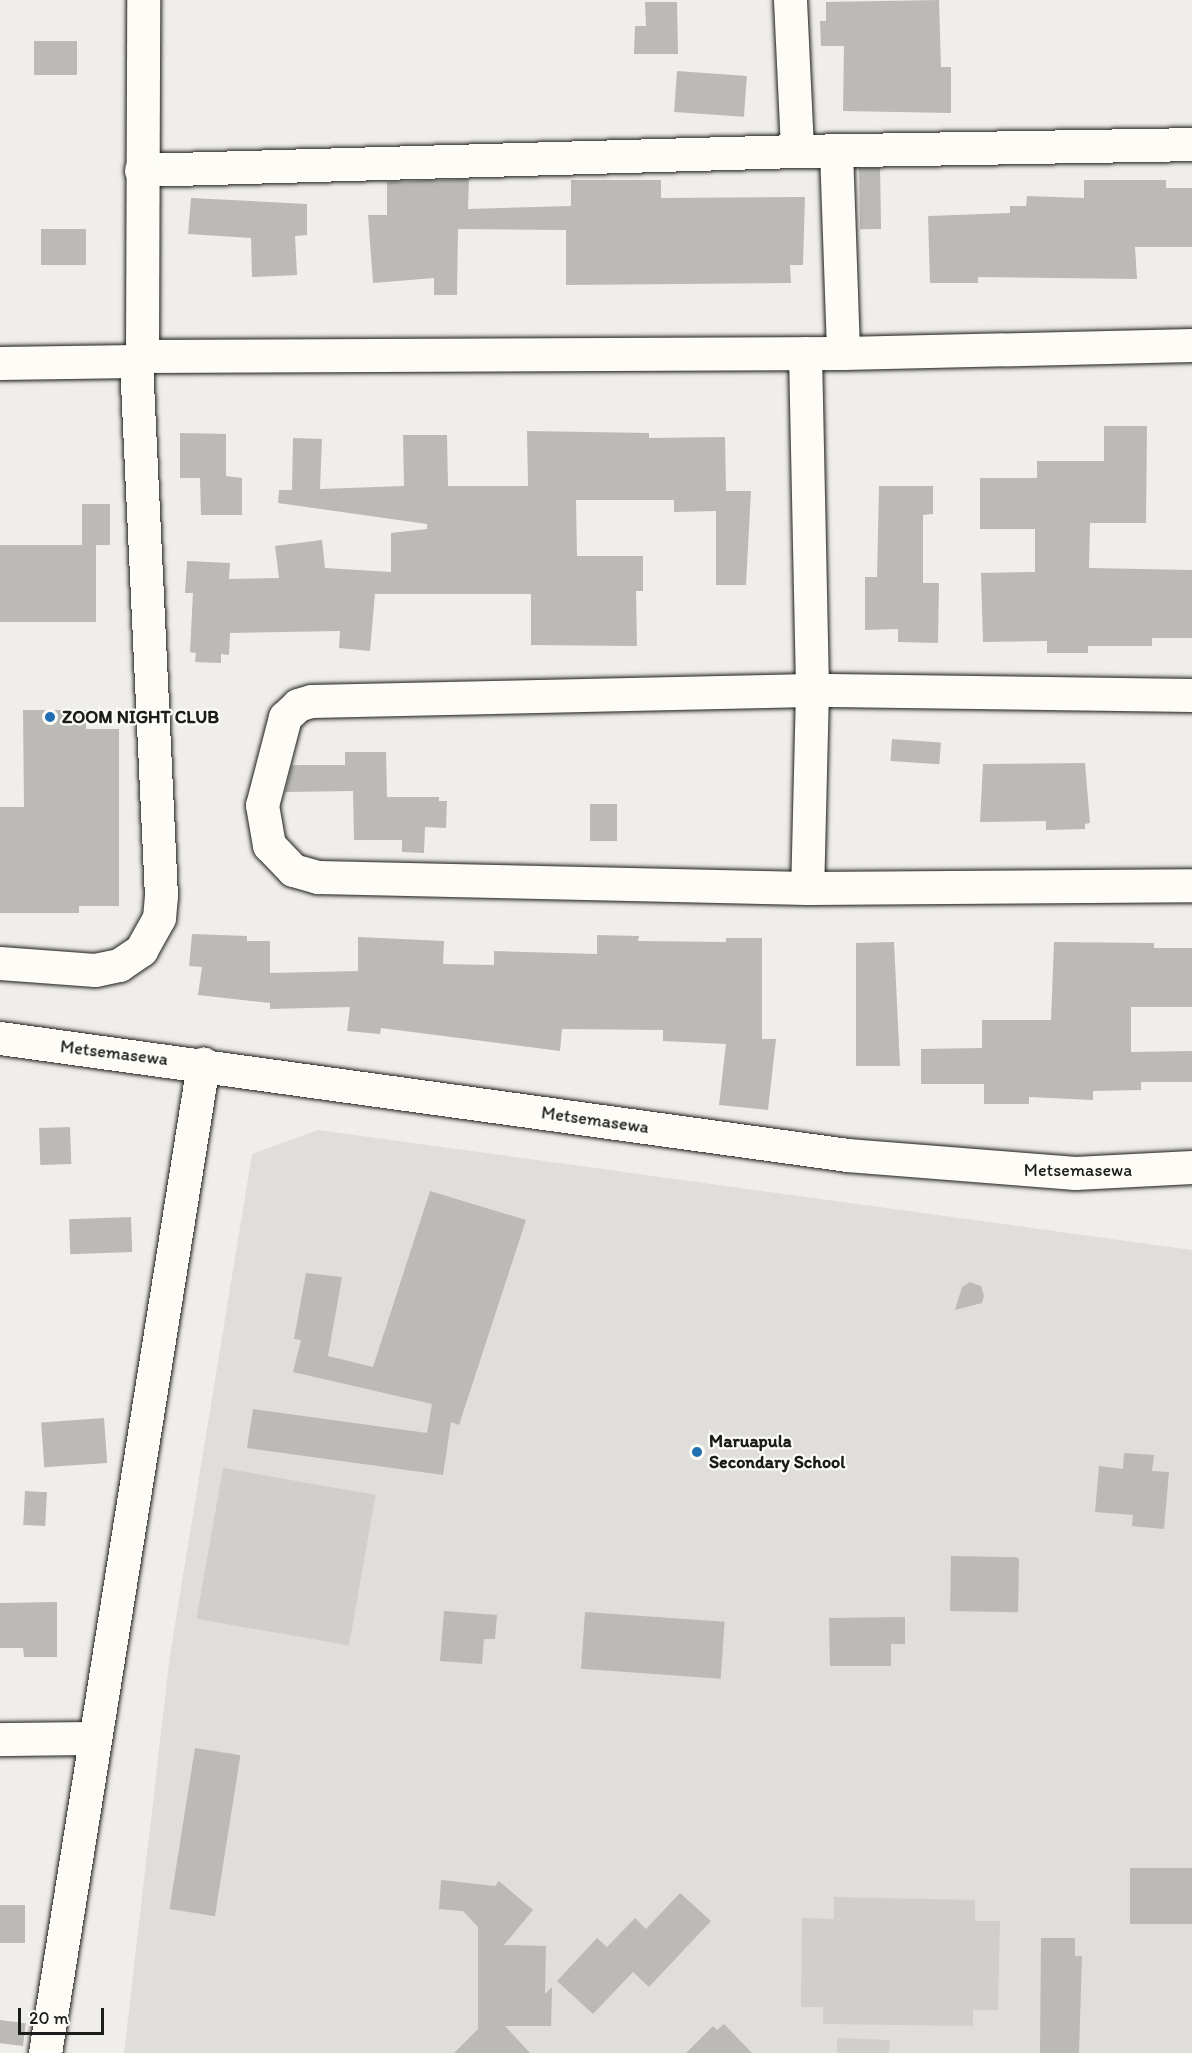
<!DOCTYPE html>
<html>
<head>
<meta charset="utf-8">
<style>
	body { margin:0 }
	#map { position:relative; width:1192px; height:2053px; overflow:hidden; background:#f0eeea; font-family:Itim,sans-serif }
	div>[style] { position:absolute }
	.built>* { inset:0; background:#e0deda }
	.green>* { inset:0; background:#d0cfcc; transform-origin:0 0 }
	.building>* { inset:0; background:#bbbab6; transform-origin:0 0 }
	.roads { filter:drop-shadow(0 0 2px #1c1c1c) drop-shadow(0 0 2px #1c1c1c) }
	.minor>* { height:33px; margin:-16.5px; padding:0 16.5px; transform-origin:16.5px; border-radius:16.5px; background:#fdfcf7 }
	.dots>* { width:16px; height:16px; translate:-50% -50%; box-sizing:border-box; border:3px solid #fdfcf7; border-radius:50% }
	span { translate:-50% -50%; white-space:nowrap; text-align:center; line-height:1.15; -webkit-text-stroke:4.5px #fdfcf7; paint-order:stroke }
	.poi-label { font-size:18px; color:#1c1c1c; font-weight:700 }
	.left { translate:0 -50%; text-align:left }
	.street-label { font-size:18px; color:#1c1c1c }
	.scale { position:absolute; left:18px; top:2008px; width:86px; height:27px; box-sizing:border-box; border:3px solid #1c1c1c; border-top:0; padding-left:8px; font-size:18px; line-height:21px; white-space:nowrap; color:#1c1c1c; -webkit-text-stroke:4px #fdfcf7; paint-order:stroke }
</style>
</head>
<body>
<div id="map">
	<div class="built">
		<i style="clip-path:polygon(318px 1130px,1192px 1250px,1192px 2053px,124px 2053px,170px 1655px,252px 1154px)"></i>
	</div>
	<div class="green">
		<i style="left:223px;top:1468px;width:155px;height:153px;rotate:10deg"></i>
		<i style="clip-path:polygon(834px 1897px,975px 1900px,975px 1921px,1000px 1921px,998px 2010px,973px 2010px,973px 2026px,823px 2024px,823px 2007px,801px 2007px,802px 1918px,834px 1919px)"></i>
		<i style="clip-path:polygon(837px 2038px,890px 2040px,889px 2053px,837px 2053px)"></i>
	</div>
	<div class="building">
		<i style="clip-path:polygon(939px 0,941px 67px,951px 67px,951px 113px,843px 111px,844px 46px,821px 46px,820px 21px,826px 21px,826px 2px)"></i>
		<i style="clip-path:polygon(645px 2px,677px 2px,678px 54px,634px 54px,635px 26px,646px 26px)"></i>
		<i style="left:34px;top:41px;width:43px;height:34px"></i>
		<i style="left:677px;top:71px;width:70px;height:41px;rotate:4deg"></i>
		<i style="left:880px;top:168px;width:61px;height:21px;rotate:89deg"></i>
		<i style="clip-path:polygon(469px 179px,468px 209px,571px 206px,571px 180px,661px 180px,661px 198px,805px 197px,803px 265px,790px 265px,791px 283px,566px 285px,566px 230px,458px 229px,457px 295px,434px 295px,434px 278px,373px 283px,368px 215px,387px 215px,387px 182px)"></i>
		<i style="clip-path:polygon(1084px 180px,1166px 180px,1166px 188px,1192px 188px,1192px 247px,1135px 247px,1137px 279px,978px 277px,978px 283px,930px 283px,928px 216px,1010px 213px,1010px 206px,1026px 206px,1027px 196px,1084px 198px)"></i>
		<i style="clip-path:polygon(191px 198px,307px 204px,307px 235px,295px 236px,297px 275px,252px 277px,251px 238px,188px 234px)"></i>
		<i style="left:41px;top:229px;width:45px;height:36px"></i>
		<i style="clip-path:polygon(1104px 426px,1147px 426px,1146px 523px,1090px 523px,1089px 568px,1192px 570px,1192px 638px,1152px 638px,1152px 646px,1088px 646px,1088px 653px,1047px 653px,1047px 641px,983px 642px,981px 573px,1035px 572px,1035px 529px,980px 529px,980px 478px,1037px 478px,1037px 461px,1104px 461px)"></i>
		<i style="clip-path:polygon(527px 431px,649px 433px,649px 438px,725px 437px,726px 491px,751px 491px,746px 585px,716px 585px,716px 511px,674px 512px,674px 500px,576px 500px,577px 556px,643px 556px,643px 591px,636px 591px,637px 646px,531px 645px,531px 594px,375px 594px,370px 651px,339px 648px,340px 631px,230px 633px,229px 655px,221px 654px,221px 663px,195px 662px,196px 653px,190px 652px,193px 593px,185px 593px,187px 561px,230px 563px,229px 579px,279px 578px,275px 546px,322px 540px,325px 568px,391px 572px,391px 533px,427px 529px,427px 524px,278px 503px,279px 490px,292px 490px,293px 438px,322px 439px,320px 489px,404px 486px,403px 435px,447px 435px,448px 486px,528px 486px)"></i>
		<i style="clip-path:polygon(180px 433px,226px 434px,226px 476px,242px 478px,242px 515px,201px 515px,200px 478px,180px 478px)"></i>
		<i style="clip-path:polygon(879px 486px,933px 486px,933px 514px,923px 515px,923px 583px,939px 583px,938px 643px,898px 642px,898px 629px,865px 630px,865px 577px,877px 577px)"></i>
		<i style="left:82px;top:504px;width:28px;height:41px"></i>
		<i style="left:0;top:545px;width:96px;height:77px"></i>
		<i style="clip-path:polygon(23px 710px,86px 710px,86px 729px,119px 729px,119px 906px,79px 906px,79px 913px,0 913px,0 807px,24px 807px)"></i>
		<i style="left:892px;top:739px;width:49px;height:22px;rotate:4deg"></i>
		<i style="clip-path:polygon(345px 752px,386px 752px,387px 797px,439px 797px,439px 801px,447px 801px,446px 828px,425px 827px,424px 853px,402px 852px,402px 840px,354px 840px,353px 791px,285px 792px,292px 765px,345px 765px)"></i>
		<i style="clip-path:polygon(1085px 763px,1090px 823px,1085px 824px,1085px 829px,1046px 830px,1046px 821px,980px 822px,983px 764px)"></i>
		<i style="left:590px;top:804px;width:27px;height:37px"></i>
		<i style="clip-path:polygon(192px 934px,247px 936px,247px 941px,270px 941px,270px 973px,358px 971px,358px 937px,444px 941px,443px 964px,494px 965px,494px 951px,597px 954px,597px 935px,639px 936px,638px 941px,726px 942px,726px 938px,762px 938px,762px 1039px,776px 1039px,768px 1110px,719px 1105px,726px 1044px,663px 1041px,663px 1030px,562px 1029px,560px 1051px,381px 1028px,380px 1034px,347px 1031px,350px 1007px,270px 1009px,270px 1003px,198px 995px,202px 967px,189px 966px)"></i>
		<i style="clip-path:polygon(894px 942px,900px 1066px,856px 1066px,856px 943px)"></i>
		<i style="clip-path:polygon(1054px 942px,1154px 943px,1154px 948px,1192px 948px,1192px 1007px,1131px 1007px,1131px 1052px,1192px 1051px,1192px 1082px,1141px 1082px,1141px 1090px,1093px 1091px,1093px 1100px,1029px 1097px,1029px 1104px,984px 1104px,984px 1084px,921px 1084px,921px 1049px,982px 1048px,982px 1020px,1051px 1020px)"></i>
		<i style="left:70px;top:1127px;width:37px;height:31px;rotate:88deg"></i>
		<i style="clip-path:polygon(430px 1191px,526px 1220px,459px 1425px,451px 1422px,443px 1475px,247px 1448px,253px 1409px,427px 1433px,432px 1404px,293px 1372px,301px 1340px,294px 1339px,306px 1273px,342px 1277px,328px 1356px,373px 1367px)"></i>
		<i style="left:131px;top:1217px;width:35px;height:62px;rotate:88deg"></i>
		<i style="clip-path:polygon(970px 1282px,981px 1286px,984px 1296px,982px 1303px,955px 1310px,962px 1287px)"></i>
		<i style="left:104px;top:1418px;width:45px;height:63px;rotate:86deg"></i>
		<i style="clip-path:polygon(1124px 1453px,1154px 1455px,1152px 1471px,1169px 1472px,1164px 1529px,1132px 1526px,1133px 1515px,1095px 1512px,1099px 1466px,1123px 1469px)"></i>
		<i style="left:25px;top:1491px;width:22px;height:34px;rotate:3deg"></i>
		<i style="left:951px;top:1556px;width:68px;height:55px;rotate:1deg"></i>
		<i style="clip-path:polygon(57px 1602px,57px 1657px,24px 1657px,23px 1648px,0 1648px,0 1603px)"></i>
		<i style="clip-path:polygon(444px 1611px,497px 1615px,495px 1639px,484px 1639px,482px 1664px,440px 1661px)"></i>
		<i style="left:585px;top:1612px;width:140px;height:57px;rotate:4deg"></i>
		<i style="clip-path:polygon(905px 1617px,905px 1644px,891px 1644px,891px 1666px,830px 1666px,829px 1618px)"></i>
		<i style="left:195px;top:1748px;width:46px;height:163px;rotate:9deg"></i>
		<i style="left:1192px;top:1868px;width:56px;height:62px;rotate:90deg"></i>
		<i style="clip-path:polygon(441px 1880px,495px 1886px,499px 1881px,533px 1910px,504px 1945px,546px 1946px,545px 1994px,552px 1987px,551px 2026px,505px 2026px,530px 2053px,454px 2053px,478px 2029px,478px 1927px,463px 1911px,439px 1909px)"></i>
		<i style="clip-path:polygon(680px 1893px,711px 1921px,649px 1987px,633px 1972px,593px 2014px,557px 1981px,597px 1938px,607px 1947px,635px 1918px,646px 1929px)"></i>
		<i style="left:0;top:1905px;width:25px;height:38px"></i>
		<i style="clip-path:polygon(1041px 1938px,1075px 1938px,1075px 1956px,1082px 1956px,1079px 2053px,1040px 2053px)"></i>
		<i style="left:0;top:2020px;width:26px;height:23px;rotate:7deg"></i>
		<i style="clip-path:polygon(724px 2024px,752px 2053px,686px 2053px,713px 2026px,717px 2030px)"></i>
	</div>
	<div class="roads">
		<div class="minor">
			<i style="left:790px;top:0;width:151px;rotate:87.3deg"></i>
			<i style="left:836px;top:150px;width:203px;rotate:88deg"></i>
			<i style="left:141px;top:170px;width:656px;rotate:-1.66deg"></i>
			<i style="left:797px;top:151px;width:395px;rotate:-1deg"></i>
			<i style="left:805px;top:353px;width:337px;rotate:88.8deg"></i>
			<i style="left:812px;top:690px;width:198px;rotate:91.4deg"></i>
			<i style="left:142px;top:356px;width:356px;rotate:-89.8deg"></i>
			<i style="left:0;top:363px;width:136px;rotate:-0.8deg"></i>
			<i style="left:136px;top:361px;width:8px;rotate:-40deg"></i>
			<i style="left:142px;top:356px;width:701px;rotate:-0.25deg"></i>
			<i style="left:843px;top:353px;width:349px;rotate:-1.3deg"></i>
			<i style="left:1192px;top:695px;width:380px;rotate:-179.2deg"></i>
			<i style="left:812px;top:690px;width:501px;rotate:178.74deg"></i>
			<i style="left:311px;top:701px;width:14px;rotate:163deg"></i>
			<i style="left:298px;top:705px;width:18px;rotate:137deg"></i>
			<i style="left:285px;top:717px;width:91px;rotate:104.6deg"></i>
			<i style="left:262px;top:805px;width:41px;rotate:80.1deg"></i>
			<i style="left:269px;top:845px;width:35px;rotate:46deg"></i>
			<i style="left:293px;top:870px;width:26px;rotate:16deg"></i>
			<i style="left:318px;top:877px;width:489px;rotate:1.3deg"></i>
			<i style="left:807px;top:888px;width:385px;rotate:-0.4deg"></i>
			<i style="left:0;top:963px;width:95px;rotate:4.2deg"></i>
			<i style="left:95px;top:970px;width:25px;rotate:-12deg"></i>
			<i style="left:119px;top:965px;width:27px;rotate:-34deg"></i>
			<i style="left:141px;top:950px;width:37px;rotate:-61deg"></i>
			<i style="left:159px;top:918px;width:22px;rotate:-85deg"></i>
			<i style="left:161px;top:896px;width:536px;rotate:-92.68deg"></i>
			<i style="left:0;top:1038px;width:855px;rotate:7.86deg"></i>
			<i style="left:847px;top:1155px;width:229px;rotate:4.5deg"></i>
			<i style="left:1075px;top:1173px;width:117px;rotate:-2.9deg"></i>
			<i style="left:0;top:1739px;width:93px;rotate:-0.6deg"></i>
			<i style="left:45px;top:2053px;width:1002px;rotate:-80.92deg"></i>
		</div>
	</div>
	<div class="dots">
		<i style="left:50px;top:717px;background:#1f6fb2"></i>
		<i style="left:697px;top:1452px;background:#1f6fb2"></i>
	</div>
	<div class="poi-label">
		<span class="left" style="left:62px;top:717px">ZOOM NIGHT CLUB</span>
		<span class="left" style="left:709px;top:1452px">Maruapula<br>Secondary School</span>
	</div>
	<div class="street-label">
		<span style="left:114px;top:1053px;rotate:7deg">Metsemasewa</span>
		<span style="left:595px;top:1120px;rotate:8deg">Metsemasewa</span>
		<span style="left:1078px;top:1170px">Metsemasewa</span>
	</div>
	<div class="scale">20 m</div>
</div>
</body>
</html>
